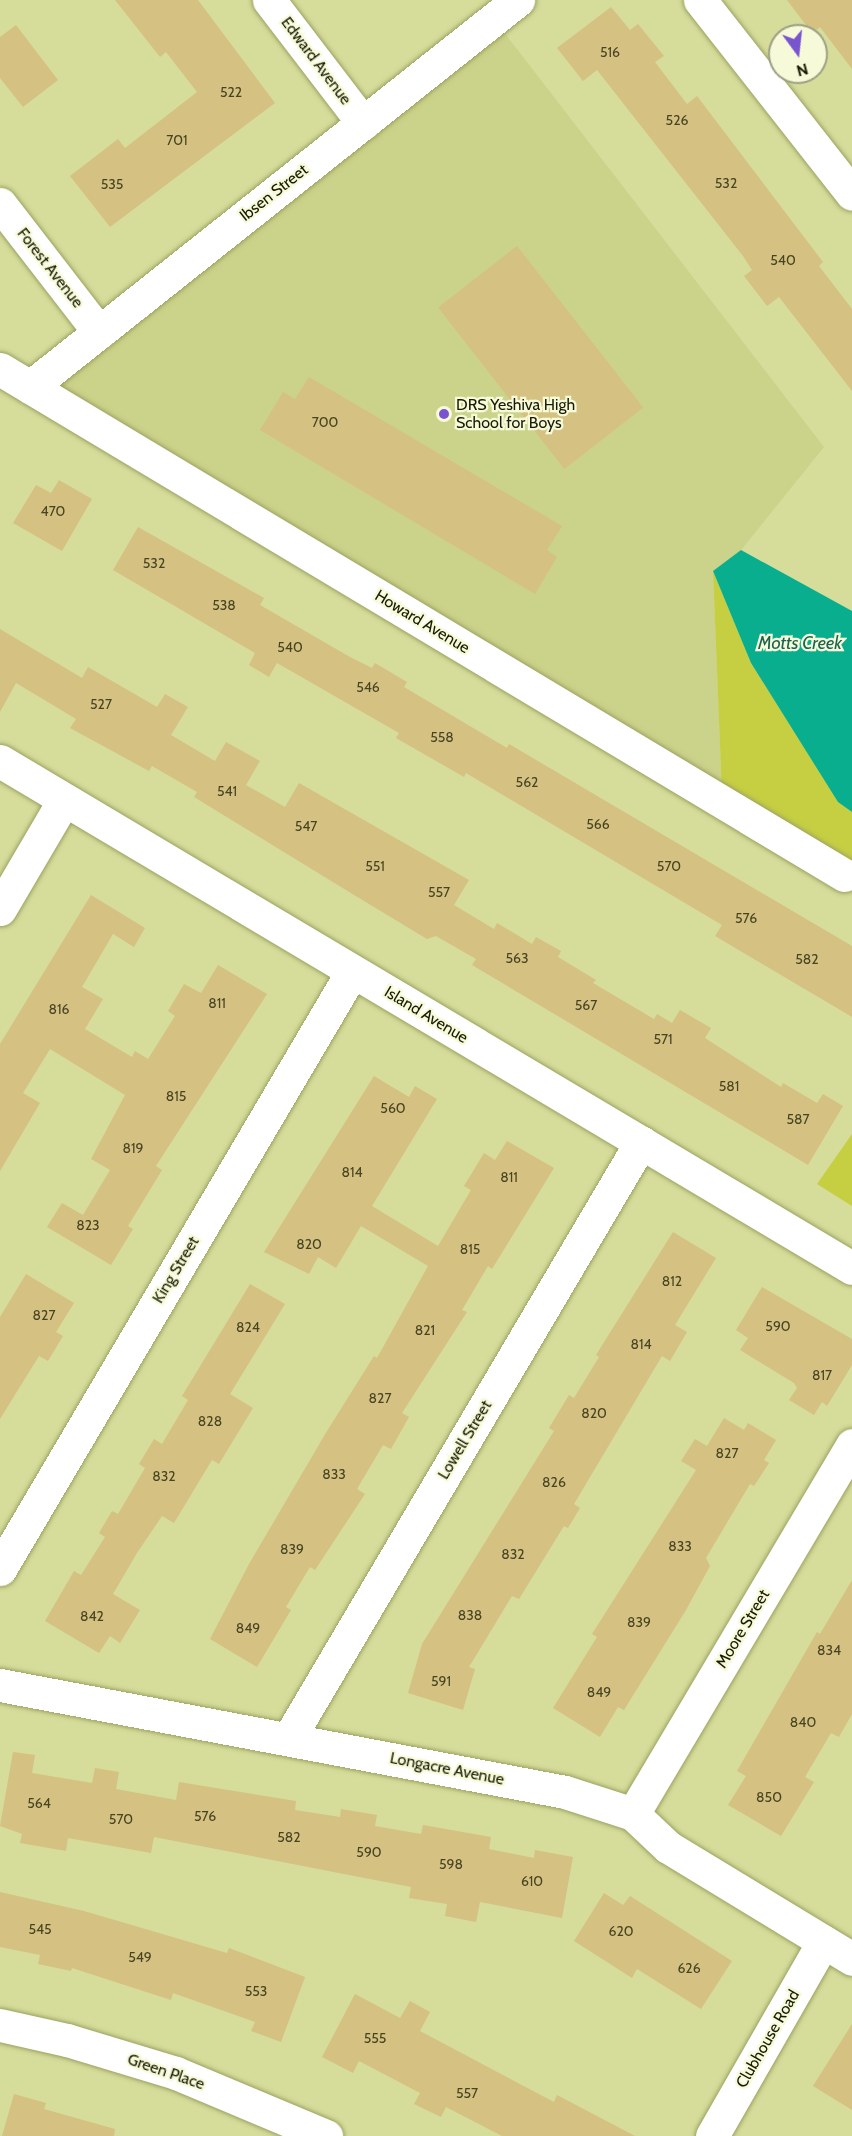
<!DOCTYPE html>
<html>
<head>
<meta charset="utf-8">
<style>
	body { margin:0 }
	#map { position:relative; width:852px; height:2136px; overflow:hidden; background:#d6dc9a; font-family:Cabin,sans-serif }
	div>[style] { position:absolute }
	.built>* { inset:0; background:#cbd289 }
	.green>* { inset:0; background:#c6cf42 }
	.water>* { inset:0; background:#08ae8d }
	.building>* { inset:0; background:#d5c181; transform-origin:0 0 }
	.roads { filter:drop-shadow(0 0 2px #9ca262) drop-shadow(0 0 2px #9ca262) }
	.minor>* { height:33px; margin:-16.5px; padding:0 16.5px; transform-origin:16.5px; border-radius:16.5px; background:#fff }
	.dots>* { width:16px; height:16px; translate:-50% -50%; box-sizing:border-box; border:3px solid #f6fad9; border-radius:50% }
	span { translate:-50% -50%; white-space:nowrap; text-align:center; line-height:1.15; -webkit-text-stroke:4.5px #f6fad9; paint-order:stroke }
	.number-label { font-size:14px; color:#474422 }
	.number-label span { -webkit-text-stroke-width:0 }
	.street-label { font-size:16px; color:#181a02 }
	.poi-label { font-size:16px; color:#181a02 }
	.left { translate:0 -50%; text-align:left }
	.water-label { font-size:18px; color:#1b6351; font-style:italic }
	.north { position:absolute; left:768px; top:24px; width:60px; height:60px; box-sizing:border-box; background:#f6fad9; border:2px solid #9da083; border-radius:50%; rotate:165deg; font-size:16px; font-weight:700; line-height:24px; text-align:center; color:#181a02 }
	.north::after { content:''; display:block; margin:auto; width:21px; height:27px; background:#7855cf; clip-path:polygon(50% 0,100% 100%,50% 72%,0 100%) }
</style>
</head>
<body>
<div id="map">
	<div class="built">
		<i style="clip-path:polygon(493px 18px,824px 447px,741px 550px,713px 571px,722px 795px,34px 382px)"></i>
	</div>
	<div class="green">
		<i style="clip-path:polygon(713px 571px,751px 663px,838px 801px,852px 812px,852px 874px,722px 795px)"></i>
		<i style="clip-path:polygon(852px 1134px,852px 1206px,817px 1184px)"></i>
	</div>
	<div class="water">
		<i style="clip-path:polygon(741px 550px,852px 611px,852px 812px,838px 802px,751px 663px,713px 571px)"></i>
	</div>
	<div class="building">
		<i style="clip-path:polygon(115px 0,198px 0,275px 103px,110px 227px,70px 176px,118px 139px,125px 148px,197px 92px,166px 52px,160px 57px)"></i>
		<i style="clip-path:polygon(787px 0,852px 0,852px 69px,820px 27px,812px 33px)"></i>
		<i style="clip-path:polygon(611px 7px,630px 30px,638px 24px,664px 56px,655px 62px,687px 104px,697px 96px,823px 262px,819px 266px,852px 309px,852px 391px,779px 297px,767px 306px,744px 276px,752px 270px,743px 256px,597px 70px,583px 81px,557px 48px)"></i>
		<i style="clip-path:polygon(16px 25px,58px 80px,23px 107px,0 78px,0 37px)"></i>
		<i style="left:517px;top:246px;width:205px;height:100px;rotate:52deg"></i>
		<i style="clip-path:polygon(309px 377px,562px 526px,547px 550px,557px 557px,535px 594px,260px 430px,283px 392px,295px 399px)"></i>
		<i style="clip-path:polygon(59px 480px,92px 499px,62px 551px,13px 523px,36px 485px,51px 493px)"></i>
		<i style="clip-path:polygon(138px 527px,264px 598px,260px 605px,350px 657px,372px 668px,375px 663px,407px 682px,404px 687px,507px 748px,509px 744px,852px 946px,852px 1017px,715px 936px,722px 925px,466px 773px,464px 777px,396px 738px,399px 733px,277px 663px,269px 677px,249px 665px,255px 653px,113px 570px)"></i>
		<i style="clip-path:polygon(0 629px,82px 678px,88px 667px,157px 707px,165px 694px,188px 707px,171px 735px,215px 761px,226px 742px,260px 761px,246px 785px,285px 807px,299px 783px,469px 880px,454px 905px,494px 929px,497px 923px,532px 944px,536px 937px,561px 951px,558px 957px,596px 980px,593px 983px,654px 1019px,657px 1014px,672px 1023px,680px 1010px,711px 1028px,705px 1038px,781px 1087px,783px 1083px,817px 1103px,823px 1094px,843px 1106px,808px 1165px,472px 965px,476px 959px,436px 936px,427px 939px,359px 898px,194px 797px,197px 792px,152px 766px,149px 771px,70px 728px,76px 719px,16px 683px,0 712px)"></i>
		<i style="clip-path:polygon(91px 895px,145px 928px,134px 947px,113px 934px,82px 987px,103px 999px,85px 1029px,132px 1057px,135px 1051px,148px 1059px,175px 1016px,168px 1011px,184px 984px,201px 993px,218px 965px,267px 994px,156px 1166px,162px 1170px,128px 1226px,133px 1229px,111px 1265px,47px 1227px,62px 1203px,83px 1215px,110px 1170px,91px 1159px,125px 1095px,50px 1049px,23px 1093px,40px 1103px,0 1171px,0 1044px)"></i>
		<i style="clip-path:polygon(374px 1076px,409px 1097px,415px 1086px,437px 1099px,372px 1206px,438px 1246px,471px 1190px,464px 1186px,484px 1153px,495px 1160px,507px 1141px,554px 1168px,492px 1269px,488px 1266px,462px 1310px,467px 1312px,402px 1413px,409px 1417px,391px 1449px,383px 1445px,357px 1489px,365px 1494px,315px 1570px,310px 1567px,286px 1607px,291px 1610px,257px 1667px,210px 1639px,249px 1564px,327px 1431px,374px 1356px,377px 1358px,428px 1266px,361px 1226px,336px 1268px,318px 1257px,309px 1274px,264px 1252px)"></i>
		<i style="clip-path:polygon(673px 1232px,716px 1258px,675px 1325px,687px 1332px,670px 1361px,662px 1356px,574px 1504px,580px 1508px,568px 1528px,564px 1526px,519px 1599px,512px 1596px,469px 1667px,475px 1669px,463px 1710px,408px 1693px,422px 1644px,554px 1431px,549px 1428px,569px 1395px,574px 1398px,599px 1357px,596px 1355px)"></i>
		<i style="clip-path:polygon(26px 1274px,74px 1303px,56px 1332px,63px 1336px,48px 1361px,39px 1356px,0 1419px,0 1317px)"></i>
		<i style="clip-path:polygon(250px 1284px,285px 1304px,230px 1394px,253px 1408px,219px 1464px,212px 1460px,174px 1523px,162px 1516px,137px 1553px,113px 1594px,140px 1610px,120px 1643px,110px 1636px,99px 1653px,45px 1621px,74px 1571px,81px 1575px,105px 1537px,99px 1533px,112px 1511px,118px 1514px,145px 1468px,139px 1464px,154px 1439px,162px 1444px,188px 1400px,182px 1396px)"></i>
		<i style="clip-path:polygon(762px 1287px,852px 1339px,852px 1365px,827px 1406px,822px 1402px,814px 1415px,789px 1400px,797px 1388px,794px 1383px,740px 1350px,748px 1338px,736px 1330px)"></i>
		<i style="clip-path:polygon(724px 1418px,744px 1430px,748px 1423px,776px 1440px,764px 1460px,769px 1463px,754px 1486px,750px 1484px,706px 1558px,710px 1566px,686px 1610px,624px 1710px,618px 1707px,600px 1737px,553px 1708px,597px 1637px,592px 1634px,696px 1470px,681px 1461px,695px 1439px,707px 1446px)"></i>
		<i style="clip-path:polygon(852px 1580px,852px 1714px,839px 1737px,831px 1733px,805px 1777px,814px 1782px,781px 1836px,728px 1805px,746px 1776px,737px 1771px,817px 1632px,820px 1634px)"></i>
		<i style="clip-path:polygon(13px 1752px,35px 1755px,32px 1773px,92px 1783px,95px 1768px,119px 1772px,116px 1789px,176px 1800px,179px 1782px,296px 1801px,295px 1810px,340px 1817px,341px 1809px,377px 1815px,375px 1826px,421px 1834px,423px 1825px,491px 1837px,489px 1849px,534px 1858px,535px 1850px,573px 1857px,562px 1918px,480px 1902px,476px 1922px,445px 1916px,447px 1904px,409px 1898px,411px 1887px,154px 1837px,151px 1853px,68px 1838px,66px 1851px,20px 1843px,22px 1834px,0 1826px)"></i>
		<i style="clip-path:polygon(0 1892px,84px 1911px,227px 1953px,229px 1948px,305px 1977px,281px 2042px,251px 2031px,255px 2022px,173px 1993px,171px 2000px,72px 1968px,71px 1971px,38px 1964px,40px 1955px,0 1947px)"></i>
		<i style="clip-path:polygon(604px 1893px,623px 1905px,630px 1896px,732px 1961px,701px 2009px,637px 1969px,632px 1978px,574px 1941px)"></i>
		<i style="clip-path:polygon(355px 1994px,400px 2018px,410px 2001px,430px 2012px,420px 2031px,554px 2102px,557px 2095px,635px 2136px,502px 2136px,446px 2107px,441px 2117px,414px 2104px,420px 2093px,359px 2061px,353px 2073px,322px 2057px)"></i>
		<i style="clip-path:polygon(852px 2024px,852px 2110px,813px 2086px)"></i>
		<i style="clip-path:polygon(14px 2094px,46px 2103px,44px 2109px,115px 2129px,114px 2136px,2px 2136px)"></i>
	</div>
	<div class="roads">
		<div class="minor">
			<i style="left:269px;top:0;width:155px;rotate:52.6deg"></i>
			<i style="left:700px;top:0;width:246px;rotate:51.9deg"></i>
			<i style="left:0;top:204px;width:162px;rotate:52.3deg"></i>
			<i style="left:0;top:369px;width:984px;rotate:30.94deg"></i>
			<i style="left:30px;top:387px;width:623px;rotate:-38.42deg"></i>
			<i style="left:0;top:761px;width:991px;rotate:30.76deg"></i>
			<i style="left:0;top:909px;width:126px;rotate:-59.6deg"></i>
			<i style="left:0;top:1569px;width:693px;rotate:-59.48deg"></i>
			<i style="left:0;top:1685px;width:575px;rotate:10.72deg"></i>
			<i style="left:565px;top:1792px;width:71px;rotate:17.9deg"></i>
			<i style="left:633px;top:1814px;width:48px;rotate:43.3deg"></i>
			<i style="left:668px;top:1847px;width:215px;rotate:31.3deg"></i>
			<i style="left:289px;top:1738px;width:692px;rotate:-59.43deg"></i>
			<i style="left:633px;top:1814px;width:429px;rotate:-59.3deg"></i>
			<i style="left:0;top:2025px;width:69px;rotate:12.6deg"></i>
			<i style="left:67px;top:2040px;width:114px;rotate:16.8deg"></i>
			<i style="left:176px;top:2073px;width:163px;rotate:22.8deg"></i>
			<i style="left:712px;top:2136px;width:224px;rotate:-60.2deg"></i>
		</div>
	</div>
	<div class="dots">
		<i style="left:444px;top:414px;background:#7855cf"></i>
	</div>
	<div class="number-label">
		<span style="left:610px;top:52px">516</span>
		<span style="left:231px;top:92px">522</span>
		<span style="left:677px;top:120px">526</span>
		<span style="left:177px;top:140px">701</span>
		<span style="left:726px;top:183px">532</span>
		<span style="left:112px;top:184px">535</span>
		<span style="left:783px;top:260px">540</span>
		<span style="left:325px;top:422px">700</span>
		<span style="left:53px;top:511px">470</span>
		<span style="left:154px;top:563px">532</span>
		<span style="left:224px;top:605px">538</span>
		<span style="left:290px;top:647px">540</span>
		<span style="left:368px;top:687px">546</span>
		<span style="left:101px;top:704px">527</span>
		<span style="left:442px;top:737px">558</span>
		<span style="left:527px;top:782px">562</span>
		<span style="left:227px;top:791px">541</span>
		<span style="left:598px;top:824px">566</span>
		<span style="left:306px;top:826px">547</span>
		<span style="left:375px;top:866px">551</span>
		<span style="left:669px;top:866px">570</span>
		<span style="left:439px;top:892px">557</span>
		<span style="left:746px;top:918px">576</span>
		<span style="left:517px;top:958px">563</span>
		<span style="left:807px;top:959px">582</span>
		<span style="left:217px;top:1003px">811</span>
		<span style="left:586px;top:1005px">567</span>
		<span style="left:59px;top:1009px">816</span>
		<span style="left:663px;top:1039px">571</span>
		<span style="left:729px;top:1086px">581</span>
		<span style="left:176px;top:1096px">815</span>
		<span style="left:393px;top:1108px">560</span>
		<span style="left:798px;top:1119px">587</span>
		<span style="left:133px;top:1148px">819</span>
		<span style="left:352px;top:1172px">814</span>
		<span style="left:509px;top:1177px">811</span>
		<span style="left:88px;top:1225px">823</span>
		<span style="left:309px;top:1244px">820</span>
		<span style="left:470px;top:1249px">815</span>
		<span style="left:672px;top:1281px">812</span>
		<span style="left:44px;top:1315px">827</span>
		<span style="left:778px;top:1326px">590</span>
		<span style="left:248px;top:1327px">824</span>
		<span style="left:425px;top:1330px">821</span>
		<span style="left:641px;top:1344px">814</span>
		<span style="left:822px;top:1375px">817</span>
		<span style="left:380px;top:1398px">827</span>
		<span style="left:594px;top:1413px">820</span>
		<span style="left:210px;top:1421px">828</span>
		<span style="left:727px;top:1453px">827</span>
		<span style="left:334px;top:1474px">833</span>
		<span style="left:164px;top:1476px">832</span>
		<span style="left:554px;top:1482px">826</span>
		<span style="left:680px;top:1546px">833</span>
		<span style="left:292px;top:1549px">839</span>
		<span style="left:513px;top:1554px">832</span>
		<span style="left:470px;top:1615px">838</span>
		<span style="left:92px;top:1616px">842</span>
		<span style="left:639px;top:1622px">839</span>
		<span style="left:248px;top:1628px">849</span>
		<span style="left:829px;top:1650px">834</span>
		<span style="left:441px;top:1681px">591</span>
		<span style="left:599px;top:1692px">849</span>
		<span style="left:803px;top:1722px">840</span>
		<span style="left:769px;top:1797px">850</span>
		<span style="left:39px;top:1803px">564</span>
		<span style="left:205px;top:1816px">576</span>
		<span style="left:121px;top:1819px">570</span>
		<span style="left:289px;top:1837px">582</span>
		<span style="left:369px;top:1852px">590</span>
		<span style="left:451px;top:1864px">598</span>
		<span style="left:532px;top:1881px">610</span>
		<span style="left:40px;top:1929px">545</span>
		<span style="left:621px;top:1931px">620</span>
		<span style="left:140px;top:1957px">549</span>
		<span style="left:689px;top:1968px">626</span>
		<span style="left:256px;top:1991px">553</span>
		<span style="left:375px;top:2038px">555</span>
		<span style="left:467px;top:2093px">557</span>
	</div>
	<div class="street-label">
		<span style="left:316px;top:61px;rotate:53deg">Edward Avenue</span>
		<span style="left:274px;top:193px;rotate:-38deg">Ibsen Street</span>
		<span style="left:50px;top:268px;rotate:52deg">Forest Avenue</span>
		<span style="left:422px;top:622px;rotate:31deg">Howard Avenue</span>
		<span style="left:426px;top:1015px;rotate:31deg">Island Avenue</span>
		<span style="left:176px;top:1270px;rotate:-59deg">King Street</span>
		<span style="left:465px;top:1440px;rotate:-59deg">Lowell Street</span>
		<span style="left:743px;top:1629px;rotate:-59deg">Moore Street</span>
		<span style="left:447px;top:1769px;rotate:11deg">Longacre Avenue</span>
		<span style="left:768px;top:2039px;rotate:-60deg">Clubhouse Road</span>
		<span style="left:166px;top:2072px;rotate:19deg">Green Place</span>
	</div>
	<div class="poi-label">
		<span class="left" style="left:456px;top:414px">DRS Yeshiva High<br>School for Boys</span>
	</div>
	<div class="water-label">
		<span style="left:800px;top:643px">Motts Creek</span>
	</div>
	<div class="north">N</div>
</div>
</body>
</html>
